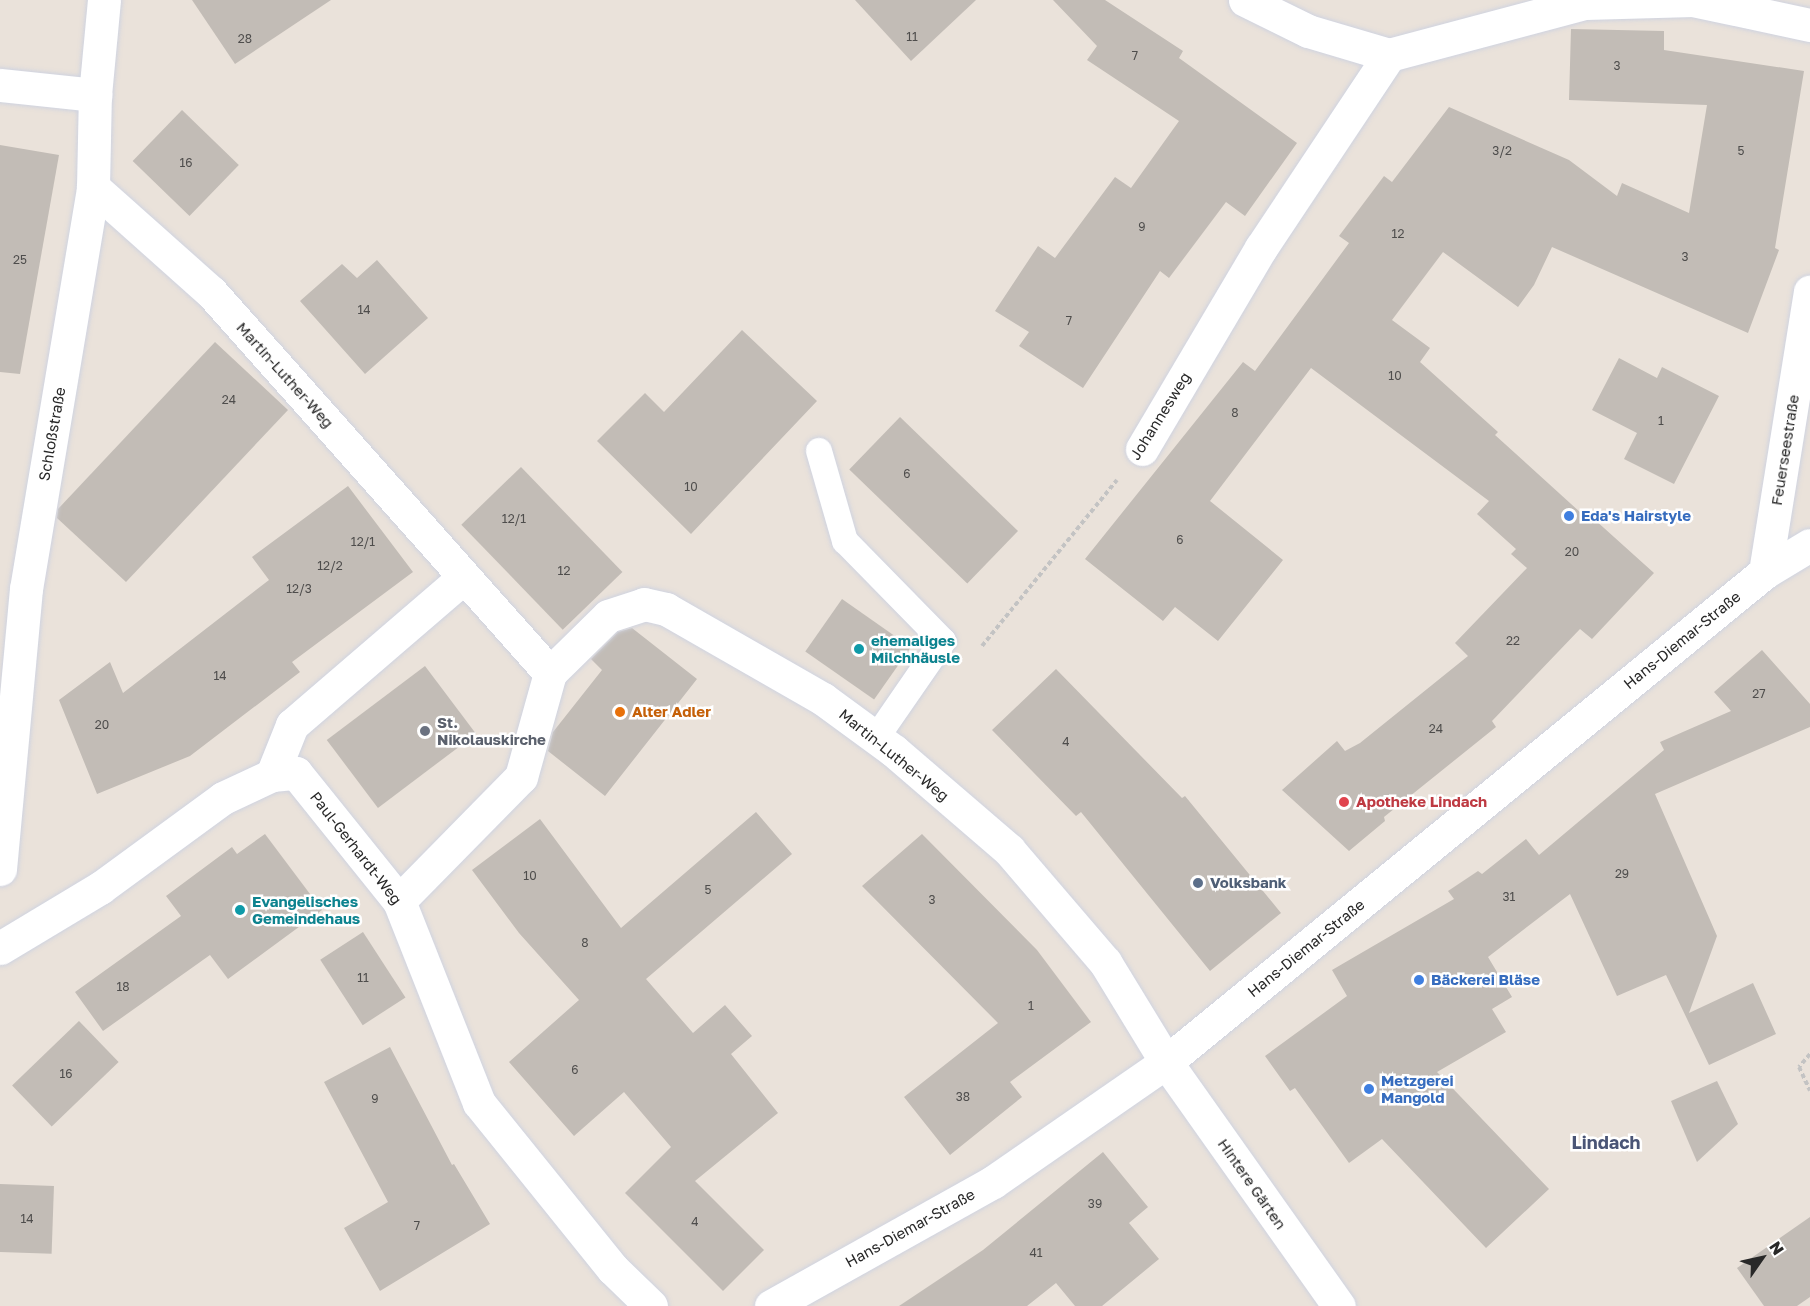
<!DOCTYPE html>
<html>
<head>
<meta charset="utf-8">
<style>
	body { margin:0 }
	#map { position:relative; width:1810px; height:1306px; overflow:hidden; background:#eae2da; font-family:"Golos Text",sans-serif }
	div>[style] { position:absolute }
	.building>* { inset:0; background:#c2bcb6; transform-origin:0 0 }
	.path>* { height:4px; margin-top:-2px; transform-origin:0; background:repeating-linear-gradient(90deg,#c3c3c3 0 4.5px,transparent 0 7.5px) }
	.roads { filter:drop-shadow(0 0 2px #cfd3e0) drop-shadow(0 0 2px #cfd3e0) }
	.service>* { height:26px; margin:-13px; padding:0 13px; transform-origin:13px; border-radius:13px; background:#fff }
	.minor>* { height:33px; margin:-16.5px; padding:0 16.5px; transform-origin:16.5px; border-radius:16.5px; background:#fff }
	.dots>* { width:16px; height:16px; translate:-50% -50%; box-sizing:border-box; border:3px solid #fff; border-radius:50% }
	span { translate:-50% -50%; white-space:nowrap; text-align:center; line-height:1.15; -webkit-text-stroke:5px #fff; paint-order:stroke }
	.number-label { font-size:12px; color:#4e4d4c }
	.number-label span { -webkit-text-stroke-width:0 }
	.street-label { font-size:15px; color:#282828 }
	.shop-label { font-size:15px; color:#366cbe; font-weight:700 }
	.left { translate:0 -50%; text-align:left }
	.culture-label { font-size:15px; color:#0d838f; font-weight:700 }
	.food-label { font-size:15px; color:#c56008; font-weight:700 }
	.worship-label { font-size:15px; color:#5b616d; font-weight:700 }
	.health-label { font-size:15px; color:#be3a42; font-weight:700 }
	.service-label { font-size:15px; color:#4e5e75; font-weight:700 }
	.quarter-label { font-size:18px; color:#4a5576; font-weight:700 }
	.north { position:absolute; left:1732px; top:1228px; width:60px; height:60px; -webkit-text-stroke:4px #fff; paint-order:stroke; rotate:56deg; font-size:16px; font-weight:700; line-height:24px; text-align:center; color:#282828 }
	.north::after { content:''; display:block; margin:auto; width:21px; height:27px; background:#282828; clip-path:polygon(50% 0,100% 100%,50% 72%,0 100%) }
</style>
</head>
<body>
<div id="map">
	<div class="building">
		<i style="clip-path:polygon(192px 0,331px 0,235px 64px)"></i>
		<i style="clip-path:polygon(855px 0,976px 0,911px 61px)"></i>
		<i style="clip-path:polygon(1053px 0,1105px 0,1183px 51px,1179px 58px,1297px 143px,1245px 216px,1226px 202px,1169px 278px,1160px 271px,1083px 388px,1019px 346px,1029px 332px,995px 311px,1038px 246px,1055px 258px,1115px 177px,1131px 188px,1179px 121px,1087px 60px,1097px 46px)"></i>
		<i style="clip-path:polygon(1571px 29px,1664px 31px,1664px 50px,1804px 71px,1775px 248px,1779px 250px,1748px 333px,1552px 247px,1534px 285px,1518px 307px,1443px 252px,1392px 320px,1430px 348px,1420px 362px,1498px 432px,1495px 435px,1592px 523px,1594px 519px,1654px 573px,1592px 639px,1580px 629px,1492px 721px,1496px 727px,1384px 817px,1385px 821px,1349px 851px,1282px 790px,1337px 741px,1345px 751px,1360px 743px,1468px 656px,1455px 643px,1527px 568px,1511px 554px,1516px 549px,1477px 514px,1489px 501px,1311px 368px,1210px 501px,1283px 560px,1218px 641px,1175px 607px,1163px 621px,1085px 559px,1243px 362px,1255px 371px,1349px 243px,1339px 236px,1384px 176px,1392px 182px,1449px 107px,1569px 160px,1617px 196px,1622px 183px,1689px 213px,1707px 105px,1569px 100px)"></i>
		<i style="left:182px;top:110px;width:79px;height:71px;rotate:44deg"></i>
		<i style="clip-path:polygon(0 145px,59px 155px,20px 374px,0 372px)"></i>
		<i style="clip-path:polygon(377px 260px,428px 318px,365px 374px,300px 301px,342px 264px,357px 278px)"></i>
		<i style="clip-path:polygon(742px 330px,817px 401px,691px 534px,597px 441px,645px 393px,664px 412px)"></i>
		<i style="clip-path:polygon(215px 342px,288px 410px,126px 582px,57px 518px,58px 509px)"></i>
		<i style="clip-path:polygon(1619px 358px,1657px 378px,1662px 367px,1719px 396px,1674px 484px,1624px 459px,1637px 433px,1592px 410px)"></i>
		<i style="left:900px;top:417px;width:164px;height:73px;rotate:44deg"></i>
		<i style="left:521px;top:467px;width:146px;height:83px;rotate:46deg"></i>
		<i style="clip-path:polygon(348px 486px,413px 572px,292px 662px,300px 672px,190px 756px,97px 794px,59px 700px,110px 662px,123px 693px,269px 580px,252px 557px)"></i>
		<i style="left:842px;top:599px;width:84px;height:64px;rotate:35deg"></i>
		<i style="clip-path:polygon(632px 628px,697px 679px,605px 796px,548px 751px,553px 732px,602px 670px,591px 659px,618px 632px)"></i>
		<i style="clip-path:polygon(1762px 650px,1810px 704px,1810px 727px,1655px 794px,1717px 936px,1689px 1013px,1753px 983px,1776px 1034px,1709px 1065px,1666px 975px,1617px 996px,1570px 894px,1488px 957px,1512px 997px,1492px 1009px,1506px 1032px,1437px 1072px,1549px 1189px,1486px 1248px,1382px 1139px,1349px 1163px,1295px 1088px,1290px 1091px,1265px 1056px,1347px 996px,1332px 970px,1454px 899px,1448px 891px,1478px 871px,1482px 874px,1526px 839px,1539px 855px,1664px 750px,1660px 742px,1731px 711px,1714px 692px)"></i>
		<i style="left:425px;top:666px;width:85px;height:123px;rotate:53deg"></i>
		<i style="clip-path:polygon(1056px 669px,1182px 798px,1185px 796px,1281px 913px,1210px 971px,1081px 812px,1076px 816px,992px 730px)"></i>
		<i style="clip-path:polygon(756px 812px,792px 854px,646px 979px,693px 1033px,725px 1005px,752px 1036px,731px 1054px,778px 1113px,695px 1181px,764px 1250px,723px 1291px,625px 1193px,671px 1147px,624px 1092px,574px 1136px,509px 1062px,579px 1000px,519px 933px,472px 870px,540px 819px,621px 928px)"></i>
		<i style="clip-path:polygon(265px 834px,322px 910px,228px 979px,210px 955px,103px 1031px,75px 992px,181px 916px,166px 896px,232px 847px,237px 854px)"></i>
		<i style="clip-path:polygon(922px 834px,1037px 950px,1091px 1022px,1010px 1082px,1022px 1097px,950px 1155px,904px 1097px,998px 1023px,862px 886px)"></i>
		<i style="left:363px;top:932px;width:78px;height:51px;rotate:57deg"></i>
		<i style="left:79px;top:1021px;width:57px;height:93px;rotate:46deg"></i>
		<i style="clip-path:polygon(390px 1047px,452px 1165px,454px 1164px,490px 1224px,380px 1291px,344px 1228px,388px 1202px,324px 1082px)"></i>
		<i style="clip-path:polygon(1717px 1081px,1738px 1124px,1697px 1162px,1671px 1101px)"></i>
		<i style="clip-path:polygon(1103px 1152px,1148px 1207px,1129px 1223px,1159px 1259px,1102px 1306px,1075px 1306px,1056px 1283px,1027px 1306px,899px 1306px,983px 1250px)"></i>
		<i style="left:0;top:1184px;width:54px;height:68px;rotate:2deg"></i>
		<i style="clip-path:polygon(1810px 1217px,1810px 1297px,1797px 1306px,1764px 1306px,1737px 1268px)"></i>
	</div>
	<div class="path">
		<i style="left:982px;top:646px;width:214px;rotate:-50.9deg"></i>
		<i style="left:1810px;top:1054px;width:17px;rotate:130deg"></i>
		<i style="left:1799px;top:1067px;width:26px;rotate:65deg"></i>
	</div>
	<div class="roads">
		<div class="service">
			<i style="left:819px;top:451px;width:94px;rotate:73.9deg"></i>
			<i style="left:845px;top:541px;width:140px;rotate:45.6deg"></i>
			<i style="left:943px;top:641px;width:118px;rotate:124.6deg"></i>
		</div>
		<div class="minor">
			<i style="left:1245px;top:0;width:70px;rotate:26.2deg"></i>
			<i style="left:1308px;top:31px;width:84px;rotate:16.5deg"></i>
			<i style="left:1389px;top:55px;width:203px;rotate:-14.9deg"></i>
			<i style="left:1585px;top:3px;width:108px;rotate:-1.6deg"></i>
			<i style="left:1693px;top:0;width:120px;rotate:12.1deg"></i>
			<i style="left:0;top:85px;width:96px;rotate:6deg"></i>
			<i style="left:93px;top:187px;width:158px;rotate:41.7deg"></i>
			<i style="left:211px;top:292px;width:510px;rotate:48.34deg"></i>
			<i style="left:1142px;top:449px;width:234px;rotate:-59.4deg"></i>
			<i style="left:1261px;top:248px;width:232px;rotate:-56.4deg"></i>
			<i style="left:1765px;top:572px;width:284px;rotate:-80.9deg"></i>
			<i style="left:272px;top:775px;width:54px;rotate:-68.2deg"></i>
			<i style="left:292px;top:725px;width:227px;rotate:-40.7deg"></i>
			<i style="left:0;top:869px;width:281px;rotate:-84.7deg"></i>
			<i style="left:26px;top:589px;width:408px;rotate:-80.5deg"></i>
			<i style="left:93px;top:187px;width:92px;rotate:-88.8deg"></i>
			<i style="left:95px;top:95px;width:95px;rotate:-84.6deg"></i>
			<i style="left:399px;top:901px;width:174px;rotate:-45.5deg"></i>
			<i style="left:521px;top:777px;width:108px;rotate:-74.4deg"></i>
			<i style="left:550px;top:673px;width:81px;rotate:-44.5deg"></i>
			<i style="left:608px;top:616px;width:38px;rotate:-18deg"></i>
			<i style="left:644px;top:604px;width:23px;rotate:13deg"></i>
			<i style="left:666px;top:609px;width:181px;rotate:29.8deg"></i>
			<i style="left:823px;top:699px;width:88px;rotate:36.2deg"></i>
			<i style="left:894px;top:751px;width:152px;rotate:40.7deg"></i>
			<i style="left:1009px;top:850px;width:148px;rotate:49.4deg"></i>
			<i style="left:1105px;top:962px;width:117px;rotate:58.6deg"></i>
			<i style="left:1166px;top:1062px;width:299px;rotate:54.7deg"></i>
			<i style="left:0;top:948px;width:117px;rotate:-31deg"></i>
			<i style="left:100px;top:888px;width:152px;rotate:-36.2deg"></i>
			<i style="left:223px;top:798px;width:54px;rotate:-25.1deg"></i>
			<i style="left:272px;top:775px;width:24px;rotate:-5deg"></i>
			<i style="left:296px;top:773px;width:164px;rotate:51.2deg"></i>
			<i style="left:399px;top:901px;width:217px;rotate:68.4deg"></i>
			<i style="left:479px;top:1103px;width:213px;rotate:51.1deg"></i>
			<i style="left:613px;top:1269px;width:53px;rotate:44.2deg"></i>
			<i style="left:771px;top:1306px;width:254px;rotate:-29.2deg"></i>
			<i style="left:993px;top:1182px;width:211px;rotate:-34.7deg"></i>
			<i style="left:1166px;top:1062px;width:774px;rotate:-39.28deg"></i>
			<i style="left:1765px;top:572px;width:52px;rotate:-31deg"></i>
		</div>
	</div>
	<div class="dots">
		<i style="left:1569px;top:516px;background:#3f7fe0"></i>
		<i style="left:859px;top:649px;background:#0f9aa8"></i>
		<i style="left:620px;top:712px;background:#e8710a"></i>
		<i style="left:425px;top:731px;background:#6b7280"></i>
		<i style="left:1344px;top:802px;background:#e0444e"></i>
		<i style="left:1198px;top:883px;background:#5c6f8a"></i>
		<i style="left:240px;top:910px;background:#0f9aa8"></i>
		<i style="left:1419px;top:980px;background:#3f7fe0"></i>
		<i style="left:1369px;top:1089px;background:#3f7fe0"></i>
	</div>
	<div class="number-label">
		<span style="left:912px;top:37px">11</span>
		<span style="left:245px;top:39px">28</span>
		<span style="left:1135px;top:56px">7</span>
		<span style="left:1617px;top:66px">3</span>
		<span style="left:1502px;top:151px">3/2</span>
		<span style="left:1741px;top:151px">5</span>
		<span style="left:186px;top:163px">16</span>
		<span style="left:1142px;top:227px">9</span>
		<span style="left:1398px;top:234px">12</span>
		<span style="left:1685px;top:257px">3</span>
		<span style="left:20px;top:260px">25</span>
		<span style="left:364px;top:310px">14</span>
		<span style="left:1069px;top:321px">7</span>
		<span style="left:1395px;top:376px">10</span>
		<span style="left:229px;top:400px">24</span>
		<span style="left:1235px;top:413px">8</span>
		<span style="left:1661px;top:421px">1</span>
		<span style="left:907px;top:474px">6</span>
		<span style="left:691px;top:487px">10</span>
		<span style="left:514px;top:519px">12/1</span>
		<span style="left:1180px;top:540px">6</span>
		<span style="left:363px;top:542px">12/1</span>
		<span style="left:1572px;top:552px">20</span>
		<span style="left:330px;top:566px">12/2</span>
		<span style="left:564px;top:571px">12</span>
		<span style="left:299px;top:589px">12/3</span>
		<span style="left:1513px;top:641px">22</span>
		<span style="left:220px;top:676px">14</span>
		<span style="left:1759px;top:694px">27</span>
		<span style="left:102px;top:725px">20</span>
		<span style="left:1436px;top:729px">24</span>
		<span style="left:1066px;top:742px">4</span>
		<span style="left:1622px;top:874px">29</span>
		<span style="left:530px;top:876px">10</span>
		<span style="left:708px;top:890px">5</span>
		<span style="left:1509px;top:897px">31</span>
		<span style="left:932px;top:900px">3</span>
		<span style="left:585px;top:943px">8</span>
		<span style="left:363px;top:978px">11</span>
		<span style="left:123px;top:987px">18</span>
		<span style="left:1031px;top:1006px">1</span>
		<span style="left:575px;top:1070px">6</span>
		<span style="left:66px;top:1074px">16</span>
		<span style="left:963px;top:1097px">38</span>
		<span style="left:375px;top:1099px">9</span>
		<span style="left:1095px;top:1204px">39</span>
		<span style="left:27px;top:1219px">14</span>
		<span style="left:695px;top:1222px">4</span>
		<span style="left:417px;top:1226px">7</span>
		<span style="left:1036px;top:1253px">41</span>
	</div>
	<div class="street-label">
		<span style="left:285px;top:375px;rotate:48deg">Martin-Luther-Weg</span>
		<span style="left:1160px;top:416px;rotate:-58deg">Johannesweg</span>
		<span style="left:52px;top:434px;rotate:-80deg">Schloßstraße</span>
		<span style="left:1785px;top:450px;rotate:-81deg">Feuerseestraße</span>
		<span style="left:1682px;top:640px;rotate:-39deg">Hans-Diemar-Straße</span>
		<span style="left:894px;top:755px;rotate:39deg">Martin-Luther-Weg</span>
		<span style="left:356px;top:848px;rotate:52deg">Paul-Gerhardt-Weg</span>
		<span style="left:1306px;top:948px;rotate:-39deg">Hans-Diemar-Straße</span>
		<span style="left:1252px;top:1184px;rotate:55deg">Hintere Gärten</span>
		<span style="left:910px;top:1228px;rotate:-29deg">Hans-Diemar-Straße</span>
	</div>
	<div class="shop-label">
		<span class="left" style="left:1581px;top:516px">Eda's Hairstyle</span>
		<span class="left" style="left:1431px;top:980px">Bäckerei Bläse</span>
		<span class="left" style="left:1381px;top:1089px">Metzgerei<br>Mangold</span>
	</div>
	<div class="culture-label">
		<span class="left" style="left:871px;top:649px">ehemaliges<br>Milchhäusle</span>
		<span class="left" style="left:252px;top:910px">Evangelisches<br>Gemeindehaus</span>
	</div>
	<div class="food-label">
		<span class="left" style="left:632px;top:712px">Alter Adler</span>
	</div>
	<div class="worship-label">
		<span class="left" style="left:437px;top:731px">St.<br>Nikolauskirche</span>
	</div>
	<div class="health-label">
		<span class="left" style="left:1356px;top:802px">Apotheke Lindach</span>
	</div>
	<div class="service-label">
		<span class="left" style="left:1210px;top:883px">Volksbank</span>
	</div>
	<div class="quarter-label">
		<span style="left:1606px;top:1142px">Lindach</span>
	</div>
	<div class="north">N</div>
</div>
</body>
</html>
